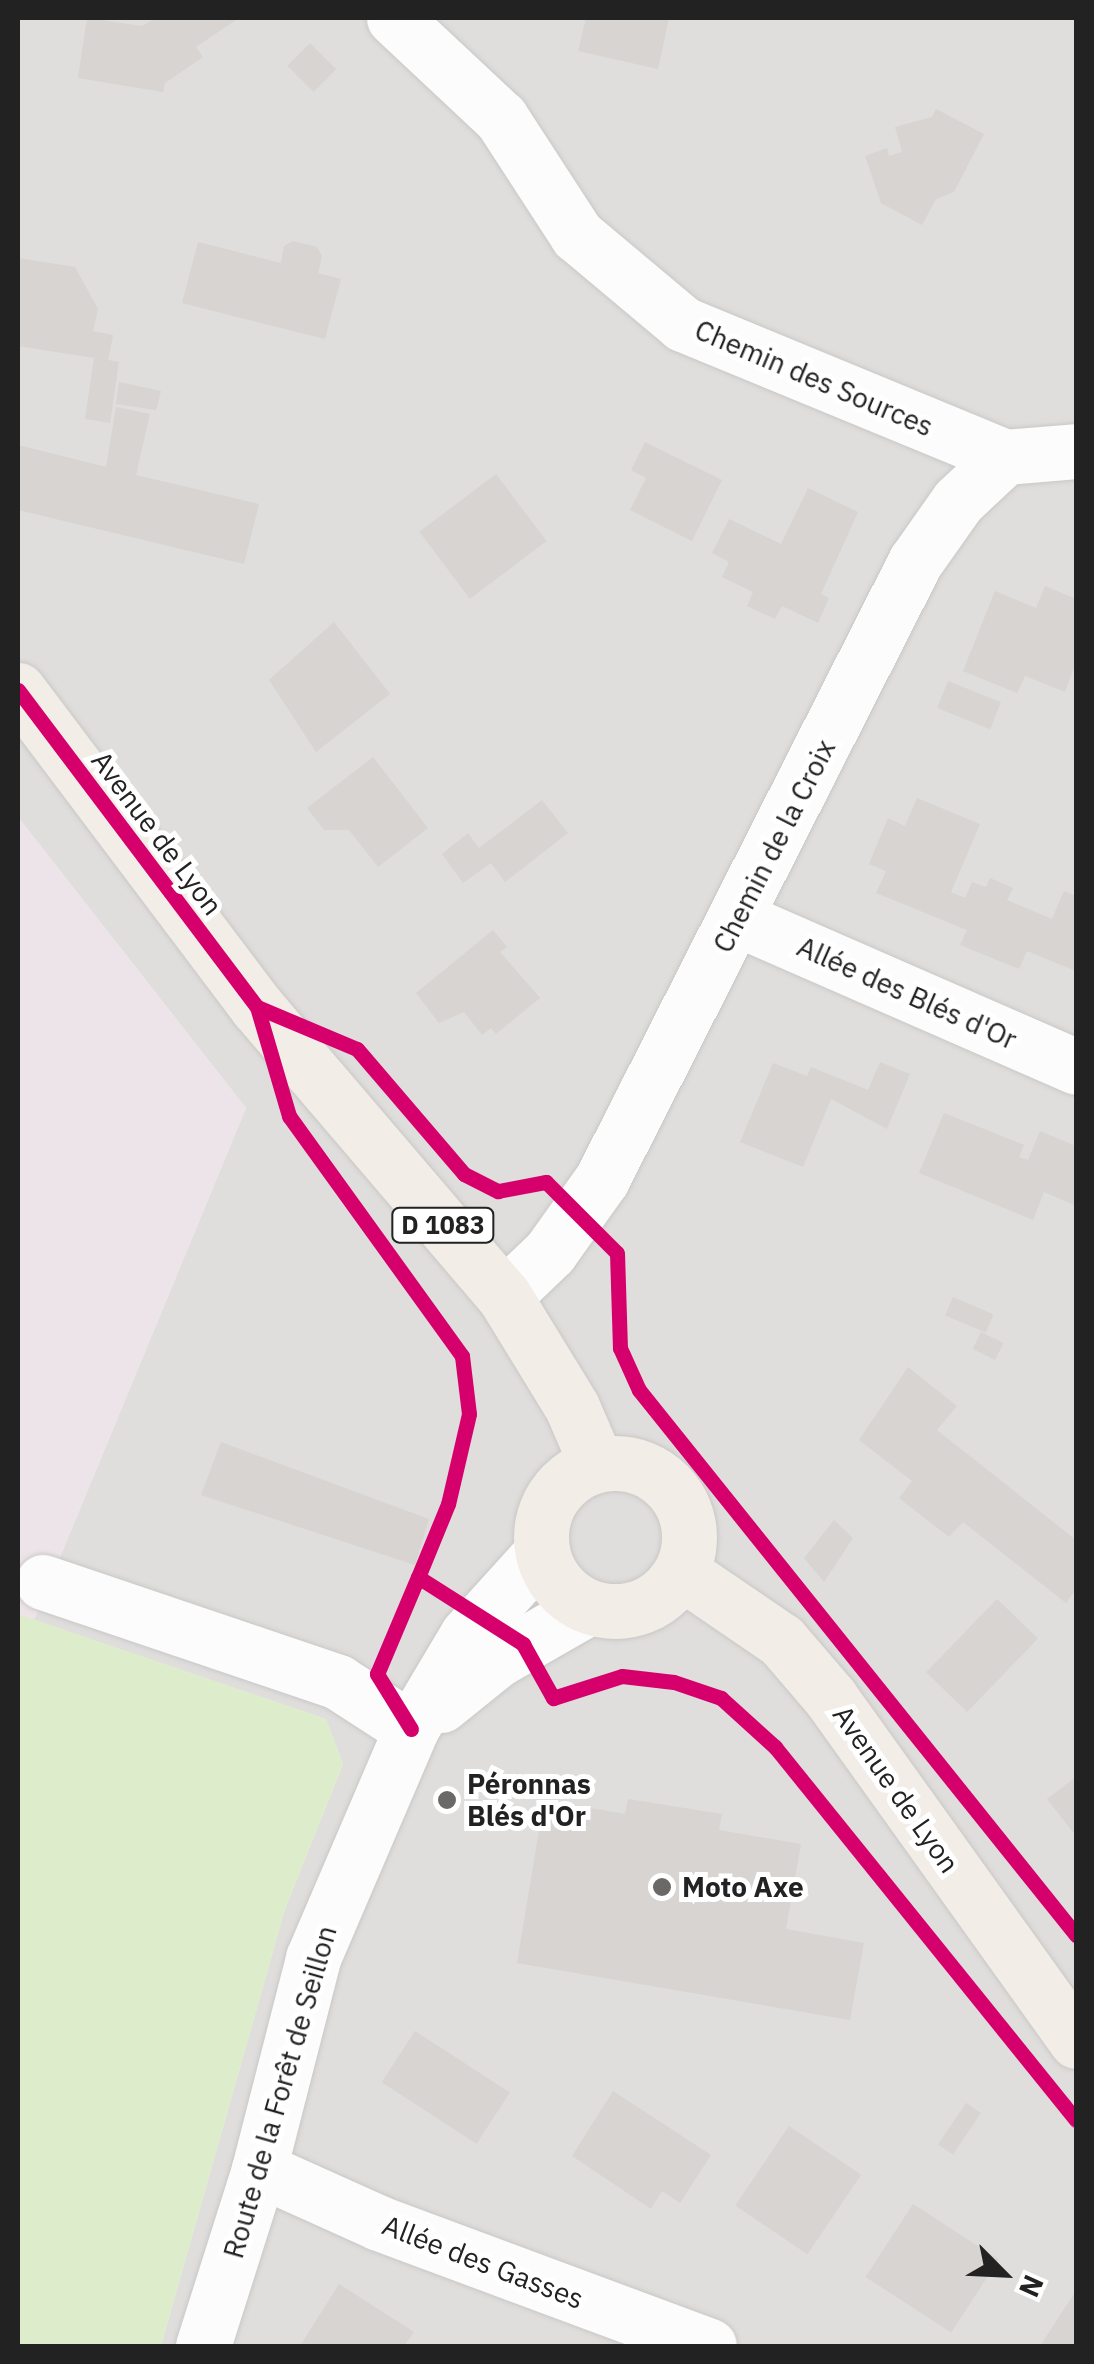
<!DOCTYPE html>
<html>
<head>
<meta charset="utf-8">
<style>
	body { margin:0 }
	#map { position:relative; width:1094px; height:2364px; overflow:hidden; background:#f0eeeb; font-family:"IBM Plex Sans",sans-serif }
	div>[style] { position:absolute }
	.residential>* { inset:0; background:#dfdedc }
	.industrial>* { inset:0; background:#ede4e9 }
	.grass>* { inset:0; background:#ddeccb }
	.building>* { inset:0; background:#d7d4d2; transform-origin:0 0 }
	.roads { filter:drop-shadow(0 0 2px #c9c8c7) drop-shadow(0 0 2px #c9c8c7) }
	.minor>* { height:55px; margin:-27.5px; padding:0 27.5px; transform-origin:27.5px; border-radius:27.5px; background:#fdfcfc }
	.major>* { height:55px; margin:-27.5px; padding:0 27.5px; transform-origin:27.5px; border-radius:27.5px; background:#f3ede7 }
	.major>.ring { margin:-27.5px; padding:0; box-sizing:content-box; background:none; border:55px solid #f3ede7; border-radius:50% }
	.cycleway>* { height:15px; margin:-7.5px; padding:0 7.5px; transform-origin:7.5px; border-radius:7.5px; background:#d6006c }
	.dots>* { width:28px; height:28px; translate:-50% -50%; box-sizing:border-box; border:5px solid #fff; border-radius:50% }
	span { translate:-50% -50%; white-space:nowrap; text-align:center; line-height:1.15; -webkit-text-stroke:10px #fff; paint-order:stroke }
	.shield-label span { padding:2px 8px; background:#fff; border:2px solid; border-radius:8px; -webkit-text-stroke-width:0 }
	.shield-label { font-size:25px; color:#222; font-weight:700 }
	.street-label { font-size:28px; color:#222 }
	.poi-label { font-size:28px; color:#222; font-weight:700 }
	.left { translate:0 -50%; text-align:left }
	.frame { position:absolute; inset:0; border:20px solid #222; pointer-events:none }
	.north { position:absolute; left:954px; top:2224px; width:100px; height:100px; -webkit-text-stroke:8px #fff; paint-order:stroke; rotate:114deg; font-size:28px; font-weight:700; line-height:40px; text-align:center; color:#222 }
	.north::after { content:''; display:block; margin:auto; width:35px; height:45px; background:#222; clip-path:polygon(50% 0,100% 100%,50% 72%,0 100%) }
</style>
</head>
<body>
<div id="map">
	<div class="residential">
		<i style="clip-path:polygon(18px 18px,1076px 18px,1076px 2346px,161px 2346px,285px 1909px,343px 1764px,326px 1719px,34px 1620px,246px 1108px,18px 817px)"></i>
	</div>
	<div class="industrial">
		<i style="clip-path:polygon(18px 817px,246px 1108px,34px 1620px,18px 1614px)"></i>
	</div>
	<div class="grass">
		<i style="clip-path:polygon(18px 1614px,326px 1719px,343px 1764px,285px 1909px,161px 2346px,18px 2346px)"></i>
	</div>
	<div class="building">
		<i style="clip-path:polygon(87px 18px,142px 26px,156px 18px,239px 18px,196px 47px,203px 57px,165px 83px,163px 92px,78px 78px)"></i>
		<i style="clip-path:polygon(586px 18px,669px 18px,658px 69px,578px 51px)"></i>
		<i style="left:310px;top:43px;width:37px;height:32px;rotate:45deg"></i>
		<i style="clip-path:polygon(936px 109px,984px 134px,954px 192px,936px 199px,922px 225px,881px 203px,865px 156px,887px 148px,889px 156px,902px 152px,895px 127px,932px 117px)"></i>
		<i style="clip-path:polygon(293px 241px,317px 247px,322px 256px,318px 273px,341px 279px,325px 339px,182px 303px,198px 242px,281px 263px,284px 246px)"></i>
		<i style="clip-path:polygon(18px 258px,75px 267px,98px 309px,93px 331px,113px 335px,108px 360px,119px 362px,110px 423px,85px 419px,94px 358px,18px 346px)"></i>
		<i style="clip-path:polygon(119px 382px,161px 391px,156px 410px,116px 404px)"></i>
		<i style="clip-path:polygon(116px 407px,150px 414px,136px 475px,259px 504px,244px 564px,18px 510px,18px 445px,106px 467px)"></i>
		<i style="clip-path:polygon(645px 442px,722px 480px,692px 541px,630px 510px,646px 478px,631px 470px)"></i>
		<i style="left:496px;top:474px;width:84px;height:96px;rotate:53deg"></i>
		<i style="clip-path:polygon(808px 488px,858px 512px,821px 594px,829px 598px,818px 623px,782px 606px,775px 619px,747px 606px,753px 592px,722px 577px,729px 562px,712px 553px,729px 519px,781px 544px)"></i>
		<i style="clip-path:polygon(1045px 586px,1076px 599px,1076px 662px,1065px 692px,1025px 676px,1017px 693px,963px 671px,995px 591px,1036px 608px)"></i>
		<i style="clip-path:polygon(334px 622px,390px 694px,316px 752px,269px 680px)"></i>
		<i style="left:948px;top:681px;width:57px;height:29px;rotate:22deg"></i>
		<i style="clip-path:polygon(373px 757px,428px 828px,378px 867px,349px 830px,324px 830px,307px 808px)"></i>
		<i style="clip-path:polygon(917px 798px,980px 824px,951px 892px,965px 898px,972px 882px,986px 887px,990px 878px,1013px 888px,1007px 900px,1052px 919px,1064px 891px,1076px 896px,1076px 971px,1027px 951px,1019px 969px,960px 945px,967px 930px,876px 893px,886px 871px,869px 864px,888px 818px,905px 826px)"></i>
		<i style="clip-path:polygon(542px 800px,568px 833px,505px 882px,491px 863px,463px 883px,442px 854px,468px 833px,479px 848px)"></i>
		<i style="clip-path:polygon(493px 930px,507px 947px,500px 952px,540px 998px,496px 1034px,491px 1028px,482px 1035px,464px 1012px,439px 1023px,416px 993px)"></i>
		<i style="clip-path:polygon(880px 1062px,910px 1074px,887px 1129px,831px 1099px,803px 1167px,740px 1142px,773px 1063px,807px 1076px,811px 1067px,868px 1090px)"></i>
		<i style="clip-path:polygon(944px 1113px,1024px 1145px,1019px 1157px,1028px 1160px,1040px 1131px,1076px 1146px,1076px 1206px,1044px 1192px,1033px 1220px,919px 1173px)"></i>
		<i style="left:953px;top:1297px;width:44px;height:20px;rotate:23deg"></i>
		<i style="left:981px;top:1332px;width:25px;height:19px;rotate:26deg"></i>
		<i style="clip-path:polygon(908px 1367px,957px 1406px,937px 1430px,1076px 1540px,1076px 1589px,1066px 1603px,963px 1522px,949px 1537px,899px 1498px,912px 1481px,859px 1440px)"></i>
		<i style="clip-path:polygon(221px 1442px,429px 1519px,415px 1565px,201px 1495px)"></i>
		<i style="clip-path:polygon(834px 1520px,853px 1538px,824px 1582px,804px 1558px)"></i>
		<i style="left:997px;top:1599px;width:57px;height:102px;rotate:44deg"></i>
		<i style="clip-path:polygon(1076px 1777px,1076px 1836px,1047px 1799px)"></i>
		<i style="clip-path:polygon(628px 1799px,722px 1814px,719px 1830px,801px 1844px,786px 1929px,864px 1943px,850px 2020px,517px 1963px,544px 1800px,625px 1814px)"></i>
		<i style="left:415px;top:2031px;width:113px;height:61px;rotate:33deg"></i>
		<i style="clip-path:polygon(613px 2091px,711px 2155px,680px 2203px,662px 2191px,651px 2209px,572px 2156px)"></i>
		<i style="left:966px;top:2103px;width:18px;height:50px;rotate:34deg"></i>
		<i style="left:789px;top:2126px;width:87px;height:96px;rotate:34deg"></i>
		<i style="left:913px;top:2204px;width:102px;height:87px;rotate:33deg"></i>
		<i style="clip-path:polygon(339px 2284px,414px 2332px,404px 2346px,300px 2346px)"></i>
		<i style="clip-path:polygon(1076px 2291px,1076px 2346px,1040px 2346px)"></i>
	</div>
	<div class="roads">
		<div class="minor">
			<i style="left:394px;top:18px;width:146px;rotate:43.1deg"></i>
			<i style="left:501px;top:118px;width:140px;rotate:57deg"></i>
			<i style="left:577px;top:235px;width:138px;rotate:40deg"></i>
			<i style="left:683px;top:324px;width:348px;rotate:22.4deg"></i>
			<i style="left:738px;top:919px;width:369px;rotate:23.6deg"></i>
			<i style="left:504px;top:1296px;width:64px;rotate:-43.7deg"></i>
			<i style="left:550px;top:1252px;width:90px;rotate:-54.5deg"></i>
			<i style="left:602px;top:1179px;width:692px;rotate:-63.1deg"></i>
			<i style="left:915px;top:562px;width:75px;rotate:-54.8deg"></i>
			<i style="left:958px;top:501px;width:64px;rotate:-43.1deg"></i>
			<i style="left:1005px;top:457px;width:71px;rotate:-4.8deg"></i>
			<i style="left:43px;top:1582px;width:311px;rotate:18.7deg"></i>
			<i style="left:338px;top:1682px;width:87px;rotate:32.8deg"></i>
			<i style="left:441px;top:1705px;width:72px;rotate:-38.8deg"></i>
			<i style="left:497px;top:1660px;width:106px;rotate:-29.9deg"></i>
			<i style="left:259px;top:2169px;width:132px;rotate:24.2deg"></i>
			<i style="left:379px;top:2223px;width:352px;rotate:20.4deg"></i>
			<i style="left:203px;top:2346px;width:186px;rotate:-72.4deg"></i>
			<i style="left:259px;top:2169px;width:218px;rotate:-75.6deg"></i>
			<i style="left:313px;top:1958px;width:249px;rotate:-66.8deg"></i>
			<i style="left:411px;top:1729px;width:109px;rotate:-59.2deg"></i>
			<i style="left:467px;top:1635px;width:112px;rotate:-47.9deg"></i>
		</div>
		<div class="major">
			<i style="left:18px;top:690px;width:397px;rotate:53deg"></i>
			<i style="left:257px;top:1007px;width:380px;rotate:49.5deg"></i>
			<i style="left:504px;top:1296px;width:130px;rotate:58.5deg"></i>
			<i style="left:572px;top:1407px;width:63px;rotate:66.7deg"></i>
			<i class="ring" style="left:541px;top:1463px;width:93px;height:93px"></i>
			<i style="left:681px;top:1572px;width:122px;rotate:34.3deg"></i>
			<i style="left:782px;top:1641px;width:74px;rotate:49.4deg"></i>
			<i style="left:830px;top:1697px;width:423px;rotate:54.4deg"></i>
		</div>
	</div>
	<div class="cycleway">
		<i style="left:18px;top:690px;width:397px;rotate:53deg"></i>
		<i style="left:257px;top:1007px;width:114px;rotate:73.6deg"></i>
		<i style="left:289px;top:1116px;width:296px;rotate:54.2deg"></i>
		<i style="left:462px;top:1356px;width:58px;rotate:83.1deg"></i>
		<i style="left:469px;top:1414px;width:92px;rotate:103.1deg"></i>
		<i style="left:448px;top:1504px;width:79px;rotate:112.3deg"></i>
		<i style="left:418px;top:1577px;width:125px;rotate:32.5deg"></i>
		<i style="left:523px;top:1644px;width:62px;rotate:60.9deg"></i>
		<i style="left:553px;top:1698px;width:72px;rotate:-17.7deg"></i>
		<i style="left:622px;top:1676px;width:52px;rotate:6.6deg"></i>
		<i style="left:674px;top:1682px;width:50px;rotate:18.8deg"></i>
		<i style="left:721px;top:1698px;width:73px;rotate:42.2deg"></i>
		<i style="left:775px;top:1747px;width:479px;rotate:51.1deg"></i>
		<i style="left:257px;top:1007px;width:108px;rotate:22.8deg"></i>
		<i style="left:357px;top:1049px;width:165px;rotate:49.4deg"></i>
		<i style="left:464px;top:1174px;width:38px;rotate:27deg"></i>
		<i style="left:498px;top:1191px;width:49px;rotate:-10.6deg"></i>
		<i style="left:546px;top:1182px;width:100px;rotate:45deg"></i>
		<i style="left:617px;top:1253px;width:95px;rotate:88.2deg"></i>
		<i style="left:620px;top:1348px;width:46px;rotate:65.7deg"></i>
		<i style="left:639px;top:1390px;width:699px;rotate:51.28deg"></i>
		<i style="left:411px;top:1729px;width:65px;rotate:-121.7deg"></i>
		<i style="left:377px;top:1674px;width:105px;rotate:-67.1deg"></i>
	</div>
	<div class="dots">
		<i style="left:447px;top:1800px;background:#6a6968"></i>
		<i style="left:662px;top:1887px;background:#6a6968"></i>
	</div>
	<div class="shield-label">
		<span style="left:443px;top:1225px">D 1083</span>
	</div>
	<div class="street-label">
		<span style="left:814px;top:378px;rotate:23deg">Chemin des Sources</span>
		<span style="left:157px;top:833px;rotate:53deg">Avenue de Lyon</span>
		<span style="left:774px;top:846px;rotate:-63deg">Chemin de la Croix</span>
		<span style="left:907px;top:993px;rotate:24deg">Allée des Blés d'Or</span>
		<span style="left:896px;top:1789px;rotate:55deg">Avenue de Lyon</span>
		<span style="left:280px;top:2092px;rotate:-74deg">Route de la Forêt de Seillon</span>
		<span style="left:483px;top:2262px;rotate:21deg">Allée des Gasses</span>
	</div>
	<div class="poi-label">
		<span class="left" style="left:467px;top:1800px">Péronnas<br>Blés d'Or</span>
		<span class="left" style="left:682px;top:1887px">Moto Axe</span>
	</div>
	<div class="frame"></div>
	<div class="north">N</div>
</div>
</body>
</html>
